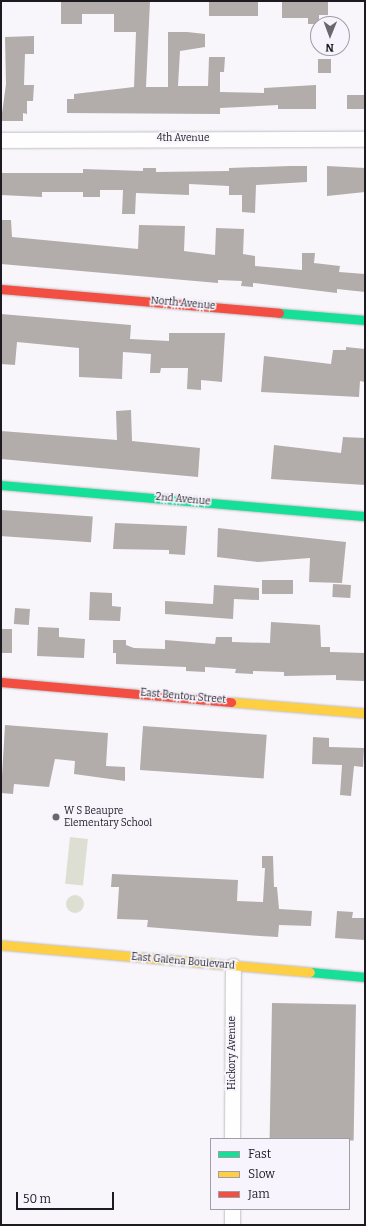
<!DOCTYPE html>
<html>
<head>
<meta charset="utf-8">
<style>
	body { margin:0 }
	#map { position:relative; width:366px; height:1226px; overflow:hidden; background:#f8f6fb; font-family:Bitter,serif }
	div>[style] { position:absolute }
	.green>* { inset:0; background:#dcdfd2; transform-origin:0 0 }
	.round { border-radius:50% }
	.building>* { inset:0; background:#b2acab; transform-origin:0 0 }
	.roads { filter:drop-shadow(0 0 1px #c0bec3) drop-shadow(0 0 1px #c0bec3) }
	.street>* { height:15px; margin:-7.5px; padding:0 7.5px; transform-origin:7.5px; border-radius:7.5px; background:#fefefe }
	.fast>* { height:9px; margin:-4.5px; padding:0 4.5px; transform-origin:4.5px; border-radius:4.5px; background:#16e098 }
	.slow>* { height:9px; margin:-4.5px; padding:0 4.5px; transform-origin:4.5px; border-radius:4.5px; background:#ffcf43 }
	.jam>* { height:9px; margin:-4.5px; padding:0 4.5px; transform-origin:4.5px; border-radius:4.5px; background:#f24e42 }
	.dots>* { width:11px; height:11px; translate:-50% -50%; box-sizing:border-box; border:2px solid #f7f4fd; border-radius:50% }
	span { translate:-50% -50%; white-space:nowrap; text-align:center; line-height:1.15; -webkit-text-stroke:3px #f7f4fd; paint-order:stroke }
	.street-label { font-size:10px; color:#1d1b21 }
	.poi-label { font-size:10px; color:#1d1b21 }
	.left { translate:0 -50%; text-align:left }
	.frame { position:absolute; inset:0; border:2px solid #1d1b21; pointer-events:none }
	.legend { position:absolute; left:210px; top:1138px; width:140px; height:72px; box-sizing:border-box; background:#f7f4fd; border:1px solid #a09da5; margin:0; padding:5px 7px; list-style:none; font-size:12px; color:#1d1b21 }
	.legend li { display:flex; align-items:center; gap:8px; height:20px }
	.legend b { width:20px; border:1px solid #a09da5 }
	.north { position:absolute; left:310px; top:16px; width:40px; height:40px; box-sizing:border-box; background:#f7f4fd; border:1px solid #a09da5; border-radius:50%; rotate:181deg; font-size:11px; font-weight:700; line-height:16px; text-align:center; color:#1d1b21 }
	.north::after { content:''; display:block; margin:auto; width:14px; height:18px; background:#6a686d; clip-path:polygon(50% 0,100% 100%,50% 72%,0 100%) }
	.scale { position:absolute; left:16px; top:1192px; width:98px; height:18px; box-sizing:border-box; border:2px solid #1d1b21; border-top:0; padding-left:5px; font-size:12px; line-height:14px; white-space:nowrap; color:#1d1b21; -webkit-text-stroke:3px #f7f4fd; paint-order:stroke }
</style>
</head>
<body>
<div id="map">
	<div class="green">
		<i style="left:70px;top:837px;width:18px;height:47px;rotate:6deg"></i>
		<i class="round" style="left:66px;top:895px;width:18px;height:18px"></i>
	</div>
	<div class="building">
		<i style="clip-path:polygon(150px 1px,146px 87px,168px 87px,168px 32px,187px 32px,205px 34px,205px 47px,180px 51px,178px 86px,208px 86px,209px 57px,225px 57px,224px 72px,220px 72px,220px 92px,264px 93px,264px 88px,316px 85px,316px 109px,278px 109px,278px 105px,220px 108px,220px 114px,67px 113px,67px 99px,74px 99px,74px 94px,134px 87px,136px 32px,114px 32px,114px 14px,82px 14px,82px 24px,61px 24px,61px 2px)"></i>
		<i style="left:209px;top:1px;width:49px;height:15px"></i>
		<i style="clip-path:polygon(282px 1px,328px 1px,328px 15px,319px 15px,319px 24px,308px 24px,308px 18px,282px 18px)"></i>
		<i style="clip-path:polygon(34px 36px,34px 54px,25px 54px,24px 85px,34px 85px,33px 101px,27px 101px,27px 114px,23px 113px,23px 121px,1px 121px,6px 84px,5px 37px)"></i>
		<i style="left:318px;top:59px;width:13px;height:14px"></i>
		<i style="left:347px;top:95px;width:17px;height:14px"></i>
		<i style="clip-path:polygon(290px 166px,307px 166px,307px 182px,256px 185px,255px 213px,242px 212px,242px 195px,229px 195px,229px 186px,189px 184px,189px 195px,136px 193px,135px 214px,122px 214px,123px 190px,100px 190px,100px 197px,83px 197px,83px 192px,42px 192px,42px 197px,1px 195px,2px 173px,83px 173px,83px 169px,143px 171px,143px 168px,156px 168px,156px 172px,229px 171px,229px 168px)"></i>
		<i style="clip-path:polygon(327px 166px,365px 168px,365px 192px,327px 196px)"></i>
		<i style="clip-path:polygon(1px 220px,11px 220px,12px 237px,138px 249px,139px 225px,185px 226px,184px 251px,215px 255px,216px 228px,244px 229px,243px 254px,255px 256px,255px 266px,302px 270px,302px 253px,315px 253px,314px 263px,340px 266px,339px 272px,365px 274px,365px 292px,337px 289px,337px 293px,253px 283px,253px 287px,241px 286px,242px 281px,218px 280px,218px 283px,1px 264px)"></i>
		<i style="clip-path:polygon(1px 314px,131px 325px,130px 339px,169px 341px,169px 333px,225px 333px,222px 382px,201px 380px,201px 390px,187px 389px,188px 368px,161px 368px,160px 373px,150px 373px,151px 354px,123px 352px,122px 379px,79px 377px,79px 348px,17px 342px,15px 365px,1px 364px)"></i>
		<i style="clip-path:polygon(346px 347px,365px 349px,365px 382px,360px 381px,359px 397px,261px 392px,264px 356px,331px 364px,333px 350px,346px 350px)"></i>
		<i style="clip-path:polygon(131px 410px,132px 441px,200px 448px,198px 477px,1px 459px,1px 431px,117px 440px,116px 411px)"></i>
		<i style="clip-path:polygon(343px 437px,365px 438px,365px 485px,271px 479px,274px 445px,341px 453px)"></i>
		<i style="left:1px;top:510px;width:92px;height:26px;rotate:4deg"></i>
		<i style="clip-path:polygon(115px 523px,187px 526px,185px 555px,169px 554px,169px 550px,113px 549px)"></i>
		<i style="clip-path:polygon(218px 528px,346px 542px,342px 583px,309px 582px,310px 558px,258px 562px,217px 557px)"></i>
		<i style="left:262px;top:580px;width:31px;height:14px"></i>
		<i style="left:333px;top:584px;width:18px;height:13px;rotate:3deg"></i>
		<i style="clip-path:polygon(214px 585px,259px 588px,259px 600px,234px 599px,233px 619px,165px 614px,165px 601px,213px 604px)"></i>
		<i style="clip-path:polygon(90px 592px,112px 593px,112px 606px,121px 607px,120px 621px,89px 620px)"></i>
		<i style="left:15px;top:608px;width:15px;height:16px;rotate:4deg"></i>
		<i style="clip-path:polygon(271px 622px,320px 625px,321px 647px,330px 647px,330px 652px,365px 653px,365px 681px,336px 680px,336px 675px,284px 676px,284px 672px,253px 671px,253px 674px,235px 673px,236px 669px,205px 667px,205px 672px,186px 671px,186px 667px,116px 664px,116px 653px,113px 653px,113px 640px,126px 640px,126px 645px,134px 648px,165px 649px,165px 640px,215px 644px,216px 637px,232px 637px,232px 642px,270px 643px)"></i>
		<i style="clip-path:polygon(38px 627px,59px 628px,59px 637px,85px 639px,84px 658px,37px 656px)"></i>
		<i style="left:1px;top:629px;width:11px;height:24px"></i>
		<i style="clip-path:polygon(5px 725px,108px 733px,106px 766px,125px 767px,125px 781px,74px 774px,75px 761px,55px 759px,49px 787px,14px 784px,13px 794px,1px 793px)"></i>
		<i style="left:143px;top:726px;width:124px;height:44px;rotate:4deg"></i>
		<i style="clip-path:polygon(313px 737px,329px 738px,329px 747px,364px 748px,363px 767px,354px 766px,351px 796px,340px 795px,342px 765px,312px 764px)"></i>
		<i style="clip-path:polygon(262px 856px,273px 856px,274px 887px,277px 887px,279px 909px,312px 911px,311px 926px,279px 925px,278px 937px,260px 936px,147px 927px,148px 920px,117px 919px,119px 887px,111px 887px,112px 874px,238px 880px,237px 901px,263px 902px,265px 868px,262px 868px)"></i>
		<i style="clip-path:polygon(337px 911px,353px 912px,352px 918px,365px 918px,365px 940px,335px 938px)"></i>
		<i style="left:272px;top:1003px;width:84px;height:136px;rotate:1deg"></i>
	</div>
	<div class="roads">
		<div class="street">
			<i style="left:1px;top:140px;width:364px;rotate:-0.2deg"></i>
			<i style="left:232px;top:1139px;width:173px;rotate:-89.7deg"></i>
			<i style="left:232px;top:1209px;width:16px;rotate:90deg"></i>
		</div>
		<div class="fast">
			<i style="left:279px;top:313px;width:86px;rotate:4.7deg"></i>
			<i style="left:1px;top:485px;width:365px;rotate:4.9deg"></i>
			<i style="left:310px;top:972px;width:55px;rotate:5.2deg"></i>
		</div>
		<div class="slow">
			<i style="left:231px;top:702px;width:134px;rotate:4.7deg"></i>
			<i style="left:1px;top:945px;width:310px;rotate:5deg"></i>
		</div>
		<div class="jam">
			<i style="left:1px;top:289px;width:279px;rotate:4.9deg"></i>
			<i style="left:1px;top:682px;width:231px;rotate:5deg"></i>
		</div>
	</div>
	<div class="dots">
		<i style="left:56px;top:817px;background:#6a686d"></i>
	</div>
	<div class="street-label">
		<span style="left:183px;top:139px">4th Avenue</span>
		<span style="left:183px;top:304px;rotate:5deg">North Avenue</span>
		<span style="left:183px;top:500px;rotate:5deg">2nd Avenue</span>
		<span style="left:183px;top:697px;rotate:5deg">East Benton Street</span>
		<span style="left:183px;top:962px;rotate:5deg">East Galena Boulevard</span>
		<span style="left:233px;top:1053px;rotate:-90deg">Hickory Avenue</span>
	</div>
	<div class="poi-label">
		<span class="left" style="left:64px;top:817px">W S Beaupre<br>Elementary School</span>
	</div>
	<div class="frame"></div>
	<ul class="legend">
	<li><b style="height:5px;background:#16e098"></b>Fast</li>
	<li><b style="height:5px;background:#ffcf43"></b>Slow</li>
	<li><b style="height:5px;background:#f24e42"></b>Jam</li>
	</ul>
	<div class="north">N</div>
	<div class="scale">50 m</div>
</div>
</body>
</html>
